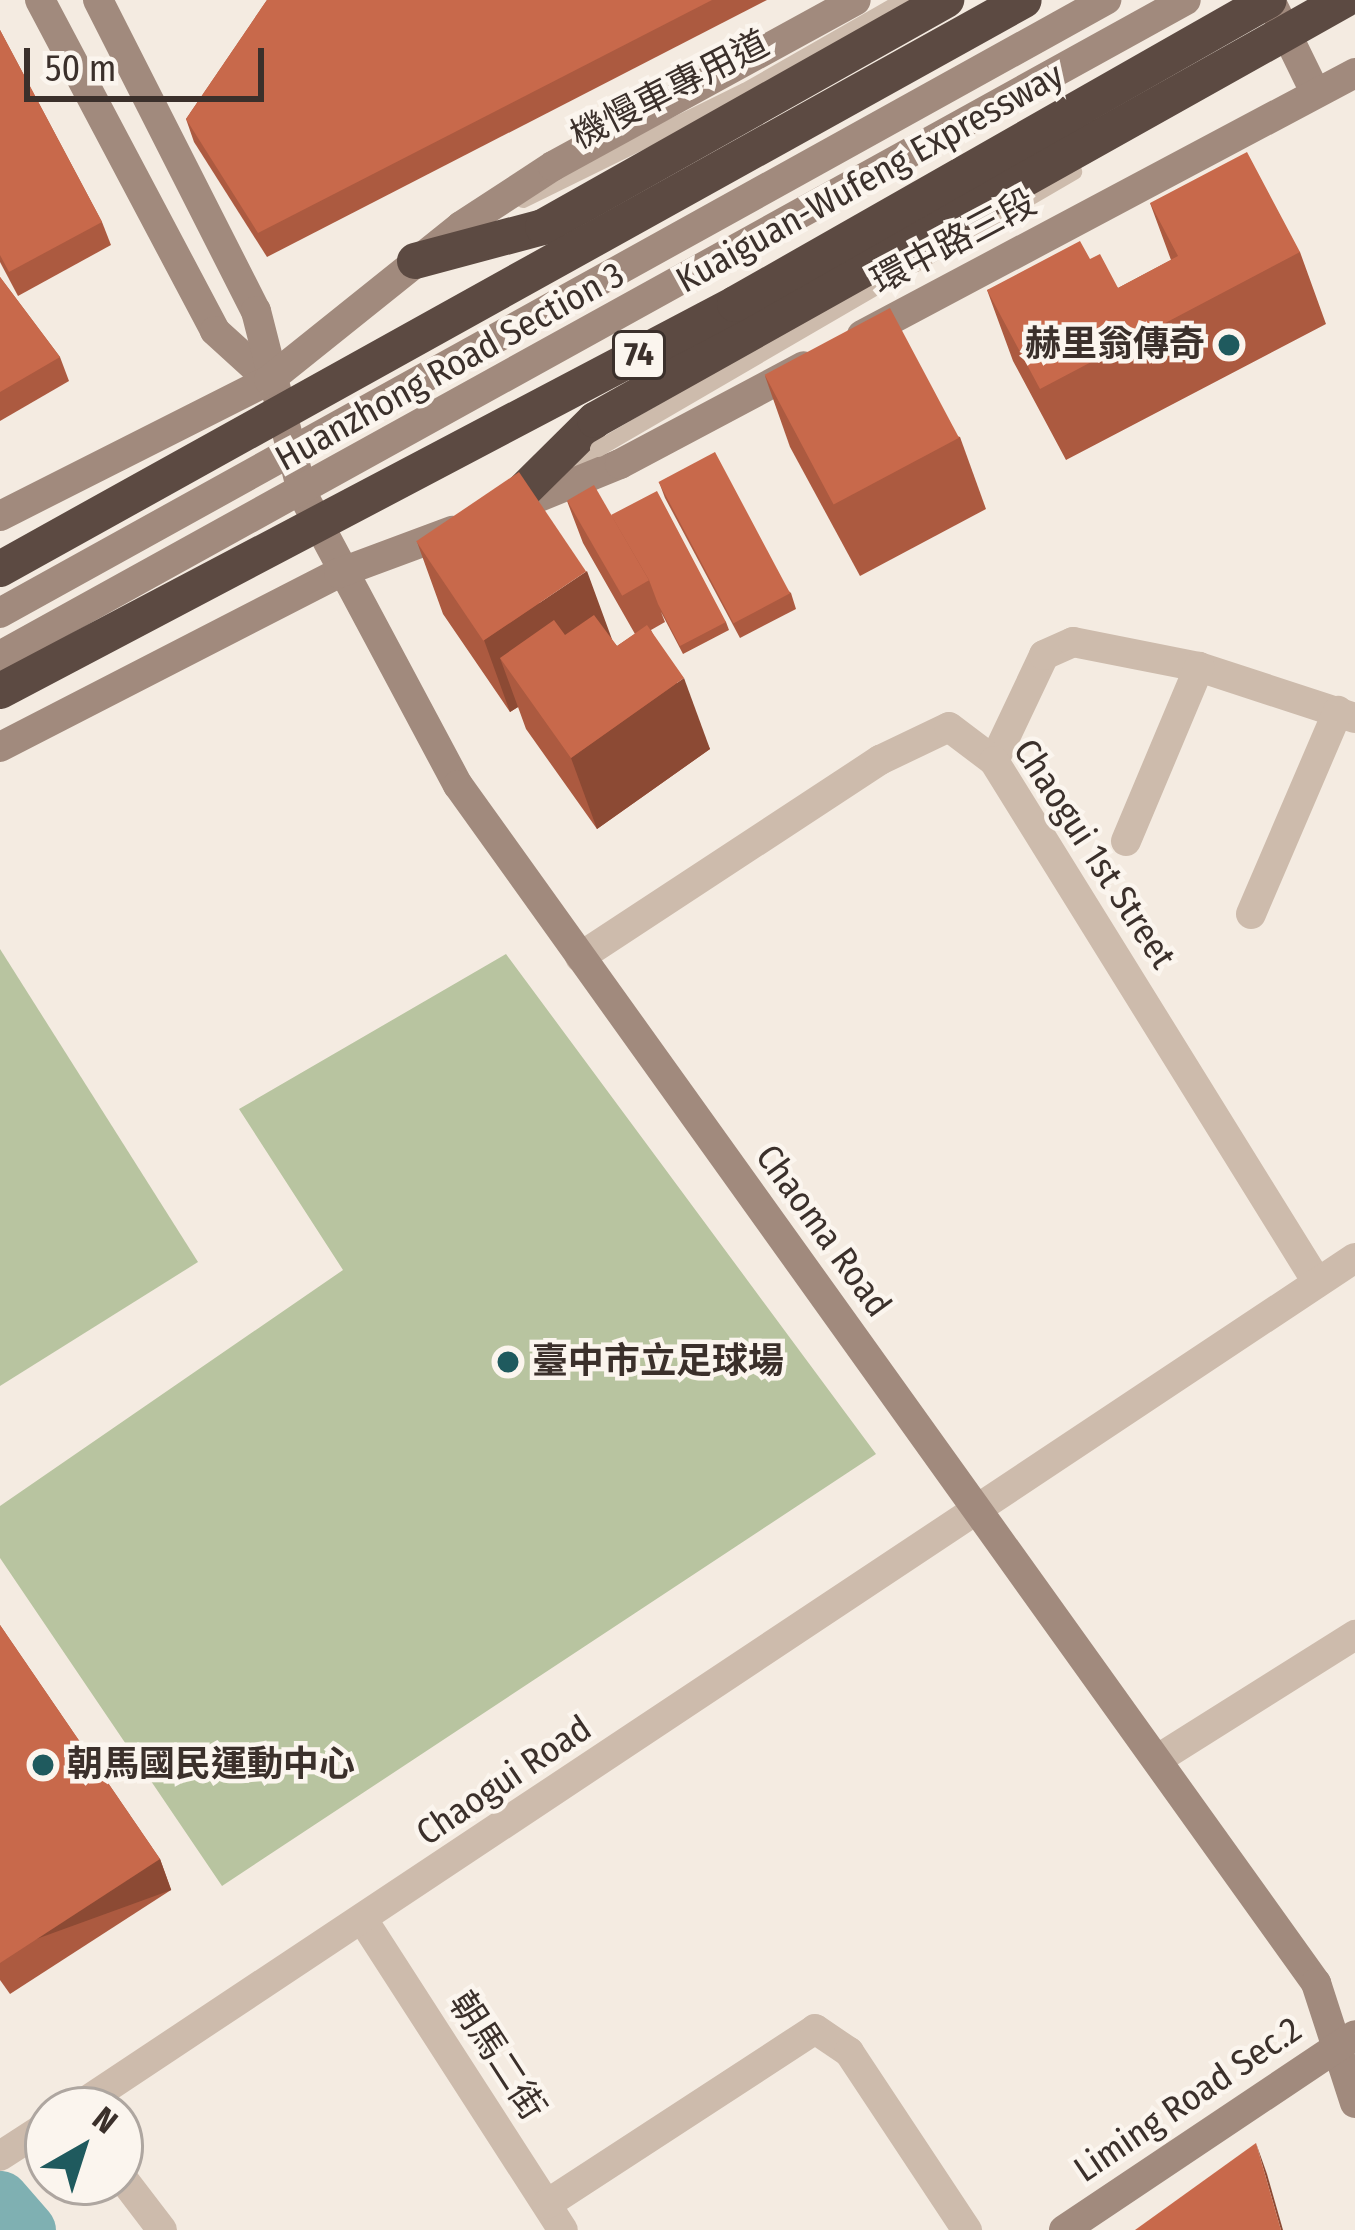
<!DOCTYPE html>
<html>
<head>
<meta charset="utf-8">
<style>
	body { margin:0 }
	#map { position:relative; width:1355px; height:2230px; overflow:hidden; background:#f4ebe1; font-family:"Fira Sans Condensed","Noto Sans TC",sans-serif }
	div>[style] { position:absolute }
	.green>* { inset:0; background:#b8c4a0 }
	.river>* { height:57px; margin:-28.5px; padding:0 28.5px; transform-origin:28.5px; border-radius:28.5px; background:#7fb0b2 }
	.lane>* { height:16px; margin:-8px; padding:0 8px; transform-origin:8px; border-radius:8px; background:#cdbbac }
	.street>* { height:30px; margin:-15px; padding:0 15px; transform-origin:15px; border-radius:15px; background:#cdbbac }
	.secondary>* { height:30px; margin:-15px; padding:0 15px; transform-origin:15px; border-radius:15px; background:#a18a7d }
	.highway>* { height:36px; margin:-18px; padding:0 18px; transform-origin:18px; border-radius:18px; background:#5c4a42 }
	.lane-bridge>* { height:16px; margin:-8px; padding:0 8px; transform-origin:8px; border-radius:8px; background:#cdbbac }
	.highway-bridge>* { height:36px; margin:-18px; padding:0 18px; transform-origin:18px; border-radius:18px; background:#5c4a42 }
	.wall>* { inset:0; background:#ac5a40 }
	.shaded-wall>* { inset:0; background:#8c4a34; transform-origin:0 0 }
	.building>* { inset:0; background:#c8694b; transform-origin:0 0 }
	.dots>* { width:33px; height:33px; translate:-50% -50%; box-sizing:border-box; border:6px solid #fbf5ee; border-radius:50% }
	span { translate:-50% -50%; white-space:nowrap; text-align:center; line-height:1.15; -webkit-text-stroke:9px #fbf5ee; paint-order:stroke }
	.shield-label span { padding:3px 9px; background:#fbf5ee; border:3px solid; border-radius:9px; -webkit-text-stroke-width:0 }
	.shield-label { font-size:33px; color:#3b302b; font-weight:700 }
	.street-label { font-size:36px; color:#3b302b }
	.poi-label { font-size:36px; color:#3b302b; font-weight:700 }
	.right { translate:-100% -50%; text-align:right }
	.left { translate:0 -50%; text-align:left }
	.north { position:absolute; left:24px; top:2086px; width:120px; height:120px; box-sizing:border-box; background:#fbf5ee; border:3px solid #aea6a0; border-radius:50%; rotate:39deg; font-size:33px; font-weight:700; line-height:48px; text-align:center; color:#3b302b }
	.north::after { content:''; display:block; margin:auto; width:42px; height:54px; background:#1f5a5e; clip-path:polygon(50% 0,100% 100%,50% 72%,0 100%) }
	.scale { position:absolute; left:24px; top:48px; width:240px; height:54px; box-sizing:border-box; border:6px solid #3b302b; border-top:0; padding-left:15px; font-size:36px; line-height:42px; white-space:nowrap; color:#3b302b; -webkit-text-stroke:9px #fbf5ee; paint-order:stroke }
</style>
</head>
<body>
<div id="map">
	<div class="green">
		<i style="clip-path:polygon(0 949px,198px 1262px,0 1386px)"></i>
		<i style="clip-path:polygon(506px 954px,876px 1454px,222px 1886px,0 1558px,0 1506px,343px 1270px,239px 1109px)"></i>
	</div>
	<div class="river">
		<i style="left:0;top:2199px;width:41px;rotate:48.9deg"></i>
	</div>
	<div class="lane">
		<i style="left:523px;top:200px;width:247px;rotate:-26.2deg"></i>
		<i style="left:745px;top:91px;width:183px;rotate:-29.8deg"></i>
		<i style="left:558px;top:475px;width:48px;rotate:-33deg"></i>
	</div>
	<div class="street">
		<i style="left:994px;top:761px;width:117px;rotate:-64.7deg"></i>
		<i style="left:1044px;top:655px;width:32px;rotate:-24deg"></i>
		<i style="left:1073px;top:642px;width:128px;rotate:11.2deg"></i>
		<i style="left:1199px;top:667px;width:164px;rotate:18.1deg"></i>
		<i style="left:1126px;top:841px;width:189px;rotate:-67.2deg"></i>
		<i style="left:1251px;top:914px;width:221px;rotate:-66.8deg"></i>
		<i style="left:580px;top:957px;width:359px;rotate:-33.3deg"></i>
		<i style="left:880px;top:760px;width:76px;rotate:-25.6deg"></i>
		<i style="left:949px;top:727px;width:56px;rotate:37.1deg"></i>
		<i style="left:994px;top:761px;width:613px;rotate:58.2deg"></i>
		<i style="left:1158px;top:1759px;width:233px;rotate:-32.2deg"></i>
		<i style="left:365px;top:1923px;width:365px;rotate:57.2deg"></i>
		<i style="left:73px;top:2110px;width:1539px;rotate:-33.61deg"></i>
		<i style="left:0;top:2156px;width:57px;rotate:-32.9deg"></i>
		<i style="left:120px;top:2175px;width:69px;rotate:52.6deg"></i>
		<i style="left:547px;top:2204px;width:320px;rotate:-33.1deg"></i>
		<i style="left:815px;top:2029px;width:41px;rotate:34.1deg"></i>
		<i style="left:849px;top:2052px;width:214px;rotate:56.5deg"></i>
	</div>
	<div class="secondary">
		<i style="left:40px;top:0;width:374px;rotate:62.1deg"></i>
		<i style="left:215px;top:331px;width:73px;rotate:42.2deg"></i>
		<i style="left:98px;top:0;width:349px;rotate:63.1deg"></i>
		<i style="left:256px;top:311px;width:190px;rotate:75.7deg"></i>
		<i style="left:303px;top:495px;width:329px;rotate:61.9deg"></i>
		<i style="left:458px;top:785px;width:1474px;rotate:54.39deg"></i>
		<i style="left:1316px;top:1983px;width:126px;rotate:72deg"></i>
		<i style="left:1270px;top:0;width:100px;rotate:63.9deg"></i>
		<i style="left:862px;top:335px;width:558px;rotate:-27.99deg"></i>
		<i style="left:502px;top:512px;width:127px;rotate:-22.1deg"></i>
		<i style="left:620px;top:464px;width:208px;rotate:-28deg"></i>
		<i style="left:0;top:516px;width:301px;rotate:-26.8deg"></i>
		<i style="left:269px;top:380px;width:246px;rotate:-38.7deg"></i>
		<i style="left:461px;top:226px;width:110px;rotate:-33.1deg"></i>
		<i style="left:553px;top:166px;width:345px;rotate:-28.7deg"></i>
		<i style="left:0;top:613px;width:1265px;rotate:-29deg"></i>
		<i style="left:0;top:656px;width:1355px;rotate:-28.95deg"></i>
		<i style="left:0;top:747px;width:381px;rotate:-27.2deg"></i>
		<i style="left:339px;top:573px;width:121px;rotate:-20.4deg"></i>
		<i style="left:1064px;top:2230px;width:350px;rotate:-33.8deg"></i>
	</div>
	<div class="highway">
		<i style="left:415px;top:261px;width:132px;rotate:-14.9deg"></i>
		<i style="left:543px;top:227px;width:463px;rotate:-29.4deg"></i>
		<i style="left:502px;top:512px;width:131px;rotate:-44.7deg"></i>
	</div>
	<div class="lane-bridge">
		<i style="left:598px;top:449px;width:551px;rotate:-30.2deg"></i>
	</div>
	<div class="highway-bridge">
		<i style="left:595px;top:420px;width:859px;rotate:-29.28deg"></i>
		<i style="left:0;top:569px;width:1171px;rotate:-29.06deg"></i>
		<i style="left:0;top:691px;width:831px;rotate:-27.77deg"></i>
		<i style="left:735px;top:304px;width:614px;rotate:-29.65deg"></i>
	</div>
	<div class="wall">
		<i style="clip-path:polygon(267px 0,767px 0,267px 257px,194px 142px,186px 119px)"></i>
		<i style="clip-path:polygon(0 30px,102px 222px,111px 245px,18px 296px,0 262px)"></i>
		<i style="clip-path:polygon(1150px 203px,1300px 252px,1326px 324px,1066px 460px,1013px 361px,987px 290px,1090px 259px,1118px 288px,1171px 260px)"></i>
		<i style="clip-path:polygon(0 277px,60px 357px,69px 381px,0 421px)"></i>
		<i style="clip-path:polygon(765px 376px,960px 437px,986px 509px,860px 576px,790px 447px)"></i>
		<i style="clip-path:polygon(659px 482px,791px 593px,796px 609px,740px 638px,665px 498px)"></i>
		<i style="clip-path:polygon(567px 501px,612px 516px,726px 622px,729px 630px,683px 654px,661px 612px,665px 622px,651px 630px,710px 749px,597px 829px,526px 729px,518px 707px,510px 712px,443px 614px,417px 542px,612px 640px,617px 646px,635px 634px,583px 543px)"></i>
		<i style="clip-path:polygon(0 1625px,160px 1859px,171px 1890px,10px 1994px,0 1980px)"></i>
	</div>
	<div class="shaded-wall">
		<i style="clip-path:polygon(587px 571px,613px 642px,500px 658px,518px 707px,510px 712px,484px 640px)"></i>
		<i style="clip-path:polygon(684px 678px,710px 749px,597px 829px,571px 758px)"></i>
		<i style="left:160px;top:1859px;width:33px;height:191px;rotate:70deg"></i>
		<i style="clip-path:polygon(1256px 2143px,1267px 2174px,1283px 2230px,1281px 2230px)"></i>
	</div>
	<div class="building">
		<i style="clip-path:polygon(267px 0,712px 0,258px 233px,186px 119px)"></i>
		<i style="clip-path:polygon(0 30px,102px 222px,9px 272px,0 255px)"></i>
		<i style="clip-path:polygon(1247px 152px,1300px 252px,1040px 389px,987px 290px,1080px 241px,1090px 259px,1100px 254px,1118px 288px,1178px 256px,1150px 203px)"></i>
		<i style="clip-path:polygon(0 277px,60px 357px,0 392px)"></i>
		<i style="left:890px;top:308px;width:147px;height:142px;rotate:62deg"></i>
		<i style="left:715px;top:452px;width:160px;height:64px;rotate:62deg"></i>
		<i style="left:519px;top:472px;width:120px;height:124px;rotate:56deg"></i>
		<i style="left:594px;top:485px;width:110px;height:31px;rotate:60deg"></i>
		<i style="clip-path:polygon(657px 491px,726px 622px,680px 646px,658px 604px,649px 580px,611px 515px)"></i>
		<i style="clip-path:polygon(594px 615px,617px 646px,647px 625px,684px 678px,571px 758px,500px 658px,554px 620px,565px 635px)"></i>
		<i style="clip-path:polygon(0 1625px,160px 1859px,0 1963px)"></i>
		<i style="clip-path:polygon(1256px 2143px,1281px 2230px,1135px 2230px)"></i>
	</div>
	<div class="dots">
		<i style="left:1229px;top:345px;background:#1f5a5e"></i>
		<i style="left:508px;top:1362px;background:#1f5a5e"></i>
		<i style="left:43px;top:1765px;background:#1f5a5e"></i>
	</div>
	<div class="shield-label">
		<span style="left:639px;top:355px">74</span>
	</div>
	<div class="street-label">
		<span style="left:670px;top:90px;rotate:-27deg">機慢車專用道</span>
		<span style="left:870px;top:178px;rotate:-29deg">Kuaiguan-Wufeng Expressway</span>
		<span style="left:954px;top:242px;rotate:-28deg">環中路三段</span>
		<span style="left:450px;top:367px;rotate:-29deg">Huanzhong Road Section 3</span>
		<span style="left:1094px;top:854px;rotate:57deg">Chaogui 1st Street</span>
		<span style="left:823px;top:1231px;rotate:54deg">Chaoma Road</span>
		<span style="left:504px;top:1781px;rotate:-34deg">Chaogui Road</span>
		<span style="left:497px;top:2056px;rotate:57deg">朝馬二街</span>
		<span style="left:1188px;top:2100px;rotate:-34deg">Liming Road Sec.2</span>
	</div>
	<div class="poi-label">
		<span class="right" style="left:1205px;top:345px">赫里翁傳奇</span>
		<span class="left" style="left:532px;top:1362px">臺中市立足球場</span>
		<span class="left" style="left:67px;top:1765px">朝馬國民運動中心</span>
	</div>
	<div class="north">N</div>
	<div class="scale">50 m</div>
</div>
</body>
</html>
